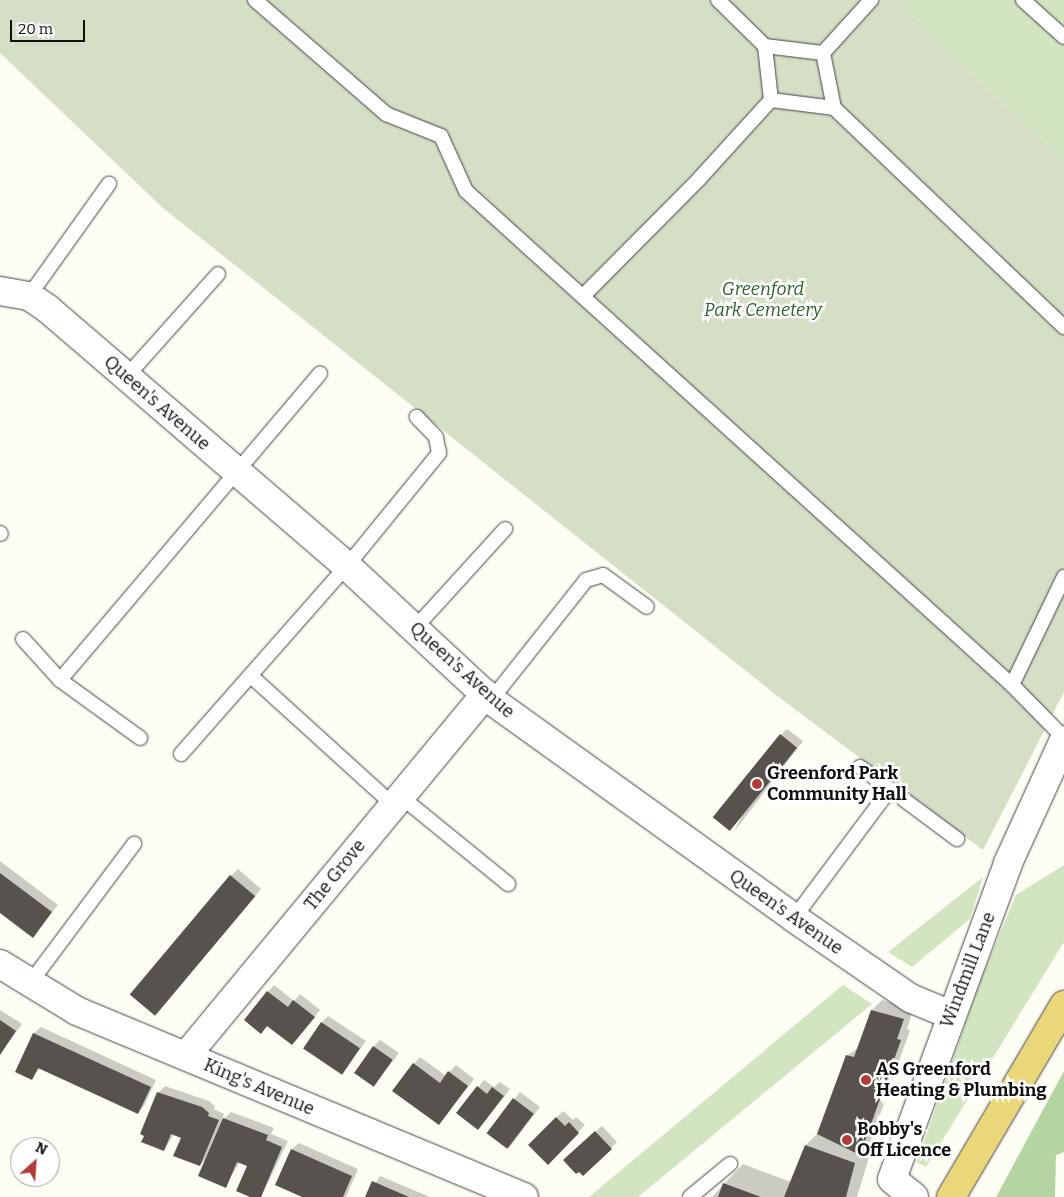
<!DOCTYPE html>
<html>
<head>
<meta charset="utf-8">
<style>
	body { margin:0 }
	#map { position:relative; width:1064px; height:1197px; overflow:hidden; background:#fefdf4; font-family:Bitter,serif }
	div>[style] { position:absolute }
	.green>* { inset:0; background:#d1e5c1 }
	.forest>* { inset:0; background:#b4d4a2 }
	.cemetery>* { inset:0; background:#d5dfc6 }
	.shadow>* { inset:0; background:#0003; transform-origin:0 0 }
	.building>* { inset:0; background:#57524e; transform-origin:0 0 }
	.roads { filter:drop-shadow(0 0 1px #434343) drop-shadow(0 0 1px #434343) }
	.service>* { height:14px; margin:-7px; padding:0 7px; transform-origin:7px; border-radius:7px; background:#fff }
	.minor>* { height:28px; margin:-14px; padding:0 14px; transform-origin:14px; border-radius:14px; background:#fff }
	.primary>* { height:28px; margin:-14px; padding:0 14px; transform-origin:14px; border-radius:14px; background:#e9d779 }
	.dots>* { width:14px; height:14px; translate:-50% -50%; box-sizing:border-box; border:2px solid #fff; border-radius:50% }
	span { translate:-50% -50%; white-space:nowrap; text-align:center; line-height:1.15; -webkit-text-stroke:5px #fff; paint-order:stroke }
	.park-label { font-size:18px; color:#2e6127; font-style:italic }
	.street-label { font-size:18px; color:#101010 }
	.poi-label { font-size:18px; color:#101010; font-weight:700 }
	.left { translate:0 -50%; text-align:left }
	.north { position:absolute; left:10px; top:1137px; width:50px; height:50px; box-sizing:border-box; background:#fff; border:1px solid #9f9f9f; border-radius:50%; rotate:26deg; font-size:14px; font-weight:700; line-height:20px; text-align:center; color:#101010 }
	.north::after { content:''; display:block; margin:auto; width:18px; height:22px; background:#b13c37; clip-path:polygon(50% 0,100% 100%,50% 72%,0 100%) }
	.scale { position:absolute; left:10px; top:20px; width:75px; height:22px; box-sizing:border-box; border:2px solid #101010; border-top:0; padding-left:6px; font-size:15px; line-height:18px; white-space:nowrap; color:#101010; -webkit-text-stroke:4px #fff; paint-order:stroke }
</style>
</head>
<body>
<div id="map">
	<div class="green">
		<i style="clip-path:polygon(913px 0,1064px 0,1064px 160px,905px 9px)"></i>
		<i style="clip-path:polygon(1064px 865px,1064px 942px,926px 1167px,917px 1162px,981px 979px,1016px 895px)"></i>
		<i style="clip-path:polygon(983px 877px,970px 919px,912px 967px,888px 952px)"></i>
		<i style="clip-path:polygon(843px 985px,872px 1004px,638px 1197px,589px 1197px)"></i>
	</div>
	<div class="forest">
		<i style="clip-path:polygon(1064px 1071px,1064px 1152px,1056px 1155px,1055px 1197px,996px 1197px)"></i>
	</div>
	<div class="cemetery">
		<i style="clip-path:polygon(0 0,913px 0,905px 9px,1064px 160px,1064px 692px,983px 850px,780px 698px,163px 208px,0 53px)"></i>
	</div>
	<div class="shadow">
		<i style="clip-path:polygon(787px 729px,803px 741px,734px 832px,781px 735px)"></i>
		<i style="clip-path:polygon(0 861px,58px 905px,33px 936px,0 911px)"></i>
		<i style="clip-path:polygon(238px 869px,261px 889px,156px 1015px,231px 876px)"></i>
		<i style="clip-path:polygon(274px 985px,294px 1001px,300px 994px,320px 1010px,292px 1044px,268px 1025px,261px 1032px,268px 992px)"></i>
		<i style="clip-path:polygon(882px 1000px,913px 1009px,907px 1029px,910px 1030px,870px 1143px,873px 1144px,857px 1197px,712px 1197px,743px 1164px,791px 1182px,806px 1145px,819px 1132px,847px 1056px,860px 1046px,872px 1010px)"></i>
		<i style="clip-path:polygon(0 1010px,22px 1024px,0 1054px)"></i>
		<i style="clip-path:polygon(328px 1016px,366px 1041px,342px 1073px,322px 1022px)"></i>
		<i style="clip-path:polygon(41px 1027px,156px 1080px,144px 1106px,138px 1113px,40px 1068px,32px 1079px,16px 1072px,34px 1033px)"></i>
		<i style="clip-path:polygon(380px 1040px,399px 1053px,374px 1086px,374px 1046px)"></i>
		<i style="clip-path:polygon(420px 1057px,446px 1076px,456px 1065px,474px 1079px,439px 1124px,414px 1064px)"></i>
		<i style="clip-path:polygon(484px 1080px,494px 1087px,500px 1082px,510px 1089px,484px 1122px,458px 1113px)"></i>
		<i style="clip-path:polygon(165px 1086px,209px 1101px,215px 1106px,214px 1109px,224px 1114px,221px 1122px,231px 1112px,274px 1128px,271px 1134px,288px 1141px,261px 1197px,253px 1197px,248px 1165px,240px 1162px,225px 1186px,207px 1158px,200px 1165px,182px 1137px,174px 1134px,164px 1150px,158px 1093px)"></i>
		<i style="left:520px;top:1092px;width:25px;height:51px;rotate:37deg"></i>
		<i style="clip-path:polygon(563px 1111px,573px 1120px,576px 1117px,585px 1125px,548px 1163px,529px 1145px)"></i>
		<i style="clip-path:polygon(602px 1126px,617px 1142px,611px 1148px,571px 1154px)"></i>
		<i style="clip-path:polygon(299px 1143px,358px 1169px,346px 1197px,305px 1197px,277px 1184px,292px 1149px)"></i>
		<i style="clip-path:polygon(380px 1176px,430px 1197px,367px 1197px)"></i>
	</div>
	<div class="building">
		<i style="left:780px;top:734px;width:22px;height:107px;rotate:39deg"></i>
		<i style="clip-path:polygon(0 873px,52px 912px,33px 938px,0 913px)"></i>
		<i style="left:230px;top:875px;width:33px;height:156px;rotate:40deg"></i>
		<i style="clip-path:polygon(267px 991px,288px 1007px,293px 1000px,315px 1017px,292px 1045px,267px 1026px,261px 1034px,244px 1020px)"></i>
		<i style="clip-path:polygon(871px 1010px,904px 1019px,897px 1039px,901px 1040px,860px 1155px,817px 1134px,846px 1055px,854px 1057px)"></i>
		<i style="clip-path:polygon(0 1020px,16px 1031px,0 1055px)"></i>
		<i style="left:321px;top:1022px;width:47px;height:32px;rotate:34deg"></i>
		<i style="clip-path:polygon(33px 1033px,151px 1087px,138px 1114px,38px 1068px,32px 1080px,15px 1072px)"></i>
		<i style="left:373px;top:1046px;width:24px;height:33px;rotate:35deg"></i>
		<i style="clip-path:polygon(413px 1063px,440px 1083px,448px 1071px,468px 1086px,439px 1125px,392px 1091px)"></i>
		<i style="clip-path:polygon(477px 1086px,487px 1094px,492px 1087px,504px 1096px,478px 1130px,456px 1113px)"></i>
		<i style="clip-path:polygon(157px 1092px,202px 1107px,209px 1113px,208px 1116px,219px 1120px,200px 1166px,173px 1156px,181px 1138px,171px 1134px,164px 1151px,141px 1142px,144px 1136px,140px 1134px)"></i>
		<i style="left:513px;top:1098px;width:26px;height:44px;rotate:37deg"></i>
		<i style="clip-path:polygon(556px 1117px,565px 1126px,569px 1122px,579px 1133px,548px 1165px,528px 1145px)"></i>
		<i style="clip-path:polygon(223px 1118px,268px 1135px,266px 1140px,282px 1147px,261px 1197px,250px 1197px,236px 1191px,247px 1166px,237px 1162px,226px 1188px,198px 1176px)"></i>
		<i style="clip-path:polygon(595px 1131px,612px 1149px,583px 1176px,579px 1172px,576px 1174px,563px 1160px)"></i>
		<i style="clip-path:polygon(805px 1145px,855px 1163px,846px 1197px,784px 1197px)"></i>
		<i style="clip-path:polygon(291px 1149px,352px 1176px,343px 1197px,302px 1197px,275px 1185px)"></i>
		<i style="clip-path:polygon(372px 1181px,409px 1197px,365px 1197px)"></i>
		<i style="clip-path:polygon(723px 1183px,761px 1197px,718px 1197px)"></i>
	</div>
	<div class="roads">
		<div class="service">
			<i style="left:255px;top:0;width:174px;rotate:41deg"></i>
			<i style="left:386px;top:114px;width:59px;rotate:21.8deg"></i>
			<i style="left:441px;top:136px;width:60px;rotate:65.6deg"></i>
			<i style="left:466px;top:191px;width:736px;rotate:42.14deg"></i>
			<i style="left:1012px;top:685px;width:74px;rotate:45.5deg"></i>
			<i style="left:718px;top:0;width:66px;rotate:44.4deg"></i>
			<i style="left:765px;top:46px;width:54px;rotate:83.7deg"></i>
			<i style="left:771px;top:100px;width:64px;rotate:7.2deg"></i>
			<i style="left:834px;top:108px;width:318px;rotate:43.6deg"></i>
			<i style="left:1023px;top:0;width:55px;rotate:42.1deg"></i>
			<i style="left:765px;top:46px;width:58px;rotate:6.9deg"></i>
			<i style="left:823px;top:53px;width:56px;rotate:78.7deg"></i>
			<i style="left:823px;top:53px;width:72px;rotate:-47.8deg"></i>
			<i style="left:29px;top:296px;width:138px;rotate:-54.5deg"></i>
			<i style="left:583px;top:296px;width:165px;rotate:-45.2deg"></i>
			<i style="left:699px;top:179px;width:107px;rotate:-47.7deg"></i>
			<i style="left:126px;top:377px;width:138px;rotate:-48.2deg"></i>
			<i style="left:0;top:533px;width:1px;rotate:45deg"></i>
			<i style="left:415px;top:628px;width:134px;rotate:-47.7deg"></i>
			<i style="left:23px;top:639px;width:55px;rotate:47.9deg"></i>
			<i style="left:60px;top:680px;width:99px;rotate:35.9deg"></i>
			<i style="left:251px;top:676px;width:190px;rotate:42.2deg"></i>
			<i style="left:60px;top:680px;width:402px;rotate:-49.7deg"></i>
			<i style="left:1012px;top:685px;width:120px;rotate:-64.3deg"></i>
			<i style="left:491px;top:700px;width:153px;rotate:-51.6deg"></i>
			<i style="left:586px;top:580px;width:18px;rotate:-16deg"></i>
			<i style="left:603px;top:575px;width:54px;rotate:36deg"></i>
			<i style="left:181px;top:754px;width:251px;rotate:-48.6deg"></i>
			<i style="left:347px;top:566px;width:146px;rotate:-50.8deg"></i>
			<i style="left:439px;top:453px;width:16px;rotate:-101deg"></i>
			<i style="left:436px;top:437px;width:28px;rotate:-134deg"></i>
			<i style="left:860px;top:767px;width:121px;rotate:36.6deg"></i>
			<i style="left:399px;top:795px;width:141px;rotate:39.2deg"></i>
			<i style="left:794px;top:918px;width:161px;rotate:-53.3deg"></i>
			<i style="left:30px;top:983px;width:174px;rotate:-53.2deg"></i>
			<i style="left:690px;top:1197px;width:52px;rotate:-39.5deg"></i>
		</div>
		<div class="minor">
			<i style="left:0;top:291px;width:29px;rotate:10deg"></i>
			<i style="left:29px;top:296px;width:23px;rotate:34deg"></i>
			<i style="left:48px;top:309px;width:394px;rotate:40.7deg"></i>
			<i style="left:347px;top:566px;width:197px;rotate:42.9deg"></i>
			<i style="left:491px;top:700px;width:373px;rotate:35.7deg"></i>
			<i style="left:794px;top:918px;width:141px;rotate:34.6deg"></i>
			<i style="left:910px;top:998px;width:44px;rotate:22.5deg"></i>
			<i style="left:0;top:964px;width:90px;rotate:31.4deg"></i>
			<i style="left:77px;top:1011px;width:484px;rotate:22.6deg"></i>
			<i style="left:186px;top:1056px;width:470px;rotate:-50.4deg"></i>
			<i style="left:914px;top:1197px;width:28px;rotate:-141deg"></i>
			<i style="left:892px;top:1179px;width:337px;rotate:-69.8deg"></i>
			<i style="left:1008px;top:863px;width:135px;rotate:-65.5deg"></i>
		</div>
		<div class="primary">
			<i style="left:951px;top:1197px;width:223px;rotate:-59.5deg"></i>
		</div>
	</div>
	<div class="dots">
		<i style="left:757px;top:784px;background:#b13c37"></i>
		<i style="left:866px;top:1080px;background:#b13c37"></i>
		<i style="left:847px;top:1140px;background:#b13c37"></i>
	</div>
	<div class="park-label">
		<span style="left:763px;top:300px">Greenford<br>Park Cemetery</span>
	</div>
	<div class="street-label">
		<span style="left:157px;top:403px;rotate:41deg">Queen's Avenue</span>
		<span style="left:462px;top:670px;rotate:42deg">Queen's Avenue</span>
		<span style="left:335px;top:875px;rotate:-51deg">The Grove</span>
		<span style="left:786px;top:912px;rotate:35deg">Queen's Avenue</span>
		<span style="left:968px;top:970px;rotate:-69deg">Windmill Lane</span>
		<span style="left:259px;top:1087px;rotate:23deg">King's Avenue</span>
	</div>
	<div class="poi-label">
		<span class="left" style="left:767px;top:784px">Greenford Park<br>Community Hall</span>
		<span class="left" style="left:876px;top:1080px">AS Greenford<br>Heating &amp; Plumbing</span>
		<span class="left" style="left:857px;top:1140px">Bobby's<br>Off Licence</span>
	</div>
	<div class="north">N</div>
	<div class="scale">20 m</div>
</div>
</body>
</html>
